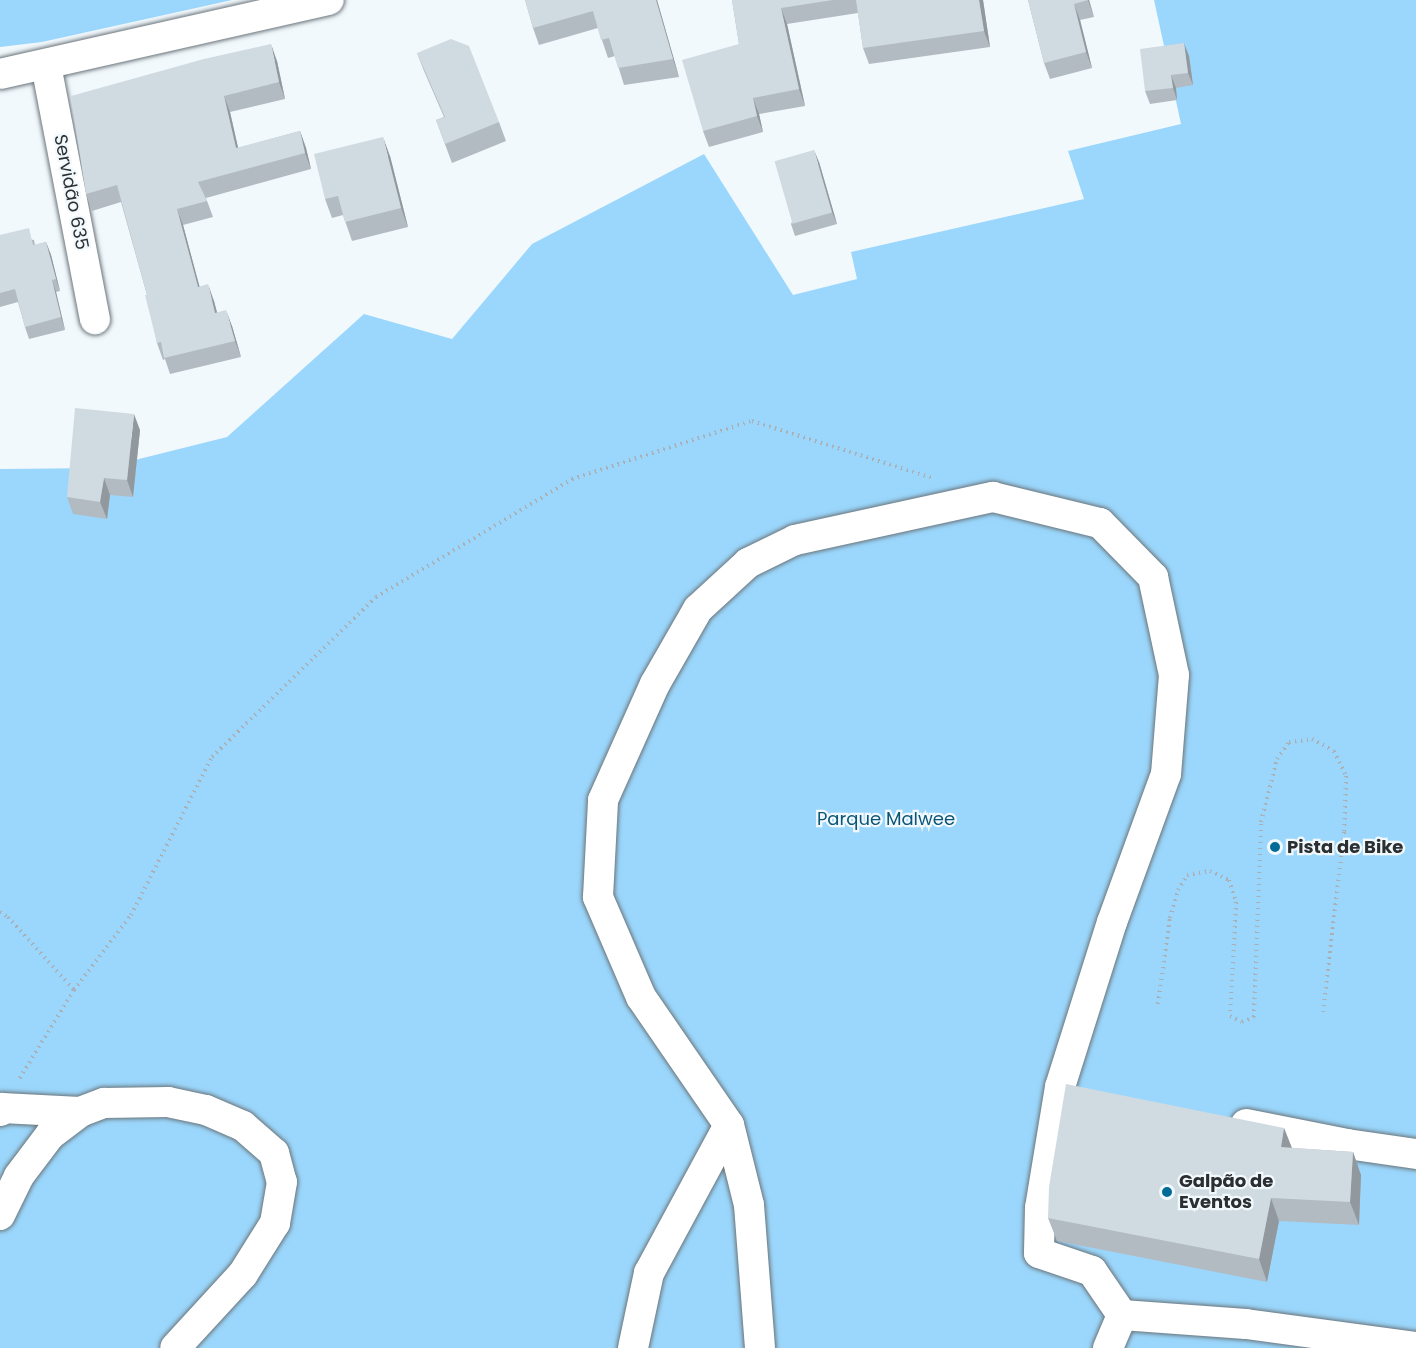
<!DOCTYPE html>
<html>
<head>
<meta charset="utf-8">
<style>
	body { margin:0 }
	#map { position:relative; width:1416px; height:1348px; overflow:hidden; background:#f2f9fd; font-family:Poppins,sans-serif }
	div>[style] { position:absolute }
	.green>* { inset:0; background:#9bd7fc }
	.path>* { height:4px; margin-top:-2px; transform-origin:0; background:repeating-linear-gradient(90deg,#a9afb3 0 1.5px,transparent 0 6px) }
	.roads { filter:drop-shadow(0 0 2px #6b757b) drop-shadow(0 0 2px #6b757b) }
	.minor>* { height:30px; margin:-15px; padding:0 15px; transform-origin:15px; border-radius:15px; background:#fff }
	.wall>* { inset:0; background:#b2bbc2 }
	.shaded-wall>* { inset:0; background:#91999e }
	.building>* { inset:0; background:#cfdae1; transform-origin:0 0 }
	.dots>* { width:16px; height:16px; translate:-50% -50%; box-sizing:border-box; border:3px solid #f2f9fd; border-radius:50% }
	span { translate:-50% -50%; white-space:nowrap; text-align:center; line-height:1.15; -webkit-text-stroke:4.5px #f2f9fd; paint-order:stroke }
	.street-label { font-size:18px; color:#2b2f32 }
	.park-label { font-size:18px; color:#0b5578 }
	.poi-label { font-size:18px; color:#2b2f32; font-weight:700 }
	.left { translate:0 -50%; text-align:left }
</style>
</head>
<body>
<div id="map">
	<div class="green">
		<i style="clip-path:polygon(0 0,232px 0,42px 42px,0 47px)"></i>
		<i style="clip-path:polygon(1154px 0,1416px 0,1416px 1348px,0 1348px,0 469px,103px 468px,227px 437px,364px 314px,452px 339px,532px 244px,704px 154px,793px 295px,857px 279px,851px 252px,1084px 199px,1068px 151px,1181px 124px)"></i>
	</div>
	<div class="path">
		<i style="left:0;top:912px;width:9px;rotate:32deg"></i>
		<i style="left:8px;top:917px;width:98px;rotate:47.9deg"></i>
		<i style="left:74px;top:990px;width:105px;rotate:121.7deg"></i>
		<i style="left:74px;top:990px;width:94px;rotate:-52.8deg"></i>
		<i style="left:131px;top:915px;width:178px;rotate:-62.9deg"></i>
		<i style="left:212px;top:757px;width:229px;rotate:-44.3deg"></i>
		<i style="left:376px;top:597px;width:229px;rotate:-31deg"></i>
		<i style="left:572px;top:479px;width:189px;rotate:-17.9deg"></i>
		<i style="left:752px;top:421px;width:190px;rotate:17.5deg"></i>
		<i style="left:1158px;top:1004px;width:87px;rotate:-82.1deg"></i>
		<i style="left:1170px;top:918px;width:29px;rotate:-74deg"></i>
		<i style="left:1178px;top:890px;width:17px;rotate:-59deg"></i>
		<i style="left:1187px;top:875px;width:23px;rotate:-10deg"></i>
		<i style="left:1210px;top:871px;width:21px;rotate:25deg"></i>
		<i style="left:1229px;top:880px;width:23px;rotate:72deg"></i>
		<i style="left:1236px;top:902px;width:114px;rotate:93deg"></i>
		<i style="left:1230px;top:1016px;width:13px;rotate:27deg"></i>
		<i style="left:1242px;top:1022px;width:13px;rotate:-23deg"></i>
		<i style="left:1254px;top:1017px;width:195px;rotate:-87.9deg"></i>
		<i style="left:1261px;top:822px;width:65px;rotate:-75.7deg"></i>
		<i style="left:1277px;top:759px;width:21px;rotate:-55deg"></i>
		<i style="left:1289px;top:742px;width:23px;rotate:-7deg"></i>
		<i style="left:1312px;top:739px;width:25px;rotate:29deg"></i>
		<i style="left:1334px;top:751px;width:28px;rotate:64deg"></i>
		<i style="left:1346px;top:776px;width:56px;rotate:92deg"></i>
		<i style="left:1344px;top:832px;width:181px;rotate:96.7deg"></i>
	</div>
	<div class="roads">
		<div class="minor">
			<i style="left:46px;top:65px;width:259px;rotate:79.1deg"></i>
			<i style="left:0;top:74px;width:337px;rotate:-12.7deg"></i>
			<i style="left:0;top:1111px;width:4px;rotate:-56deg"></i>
			<i style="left:2px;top:1108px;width:78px;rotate:2.9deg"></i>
			<i style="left:1246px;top:1124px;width:103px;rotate:11.2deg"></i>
			<i style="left:1347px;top:1144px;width:70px;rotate:8.2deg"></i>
			<i style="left:0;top:1215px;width:43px;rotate:-64deg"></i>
			<i style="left:19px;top:1176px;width:51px;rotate:-52.9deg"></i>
			<i style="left:50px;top:1135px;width:38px;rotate:-37deg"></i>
			<i style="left:80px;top:1112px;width:26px;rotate:-21deg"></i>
			<i style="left:104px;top:1103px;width:64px;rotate:-0.9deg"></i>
			<i style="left:168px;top:1102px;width:39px;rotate:12deg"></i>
			<i style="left:206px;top:1110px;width:40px;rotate:23.4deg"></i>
			<i style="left:243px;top:1126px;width:41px;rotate:41.1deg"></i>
			<i style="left:274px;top:1153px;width:30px;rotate:75deg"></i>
			<i style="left:282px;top:1182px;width:42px;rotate:99.7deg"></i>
			<i style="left:275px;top:1223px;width:60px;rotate:122.1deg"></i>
			<i style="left:243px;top:1274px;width:100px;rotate:132.6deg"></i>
			<i style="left:633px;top:1348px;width:77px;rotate:-78deg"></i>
			<i style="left:649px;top:1273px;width:168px;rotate:-61.6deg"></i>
			<i style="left:760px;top:1348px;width:143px;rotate:-94.4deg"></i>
			<i style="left:749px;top:1205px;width:82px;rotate:-104deg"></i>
			<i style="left:729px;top:1125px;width:155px;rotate:-124.5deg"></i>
			<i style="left:641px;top:997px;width:109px;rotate:-113.3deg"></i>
			<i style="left:598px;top:897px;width:97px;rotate:-87deg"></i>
			<i style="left:603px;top:800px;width:127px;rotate:-65.9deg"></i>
			<i style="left:655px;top:684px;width:86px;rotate:-60.2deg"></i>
			<i style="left:698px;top:609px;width:68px;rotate:-42.6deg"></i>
			<i style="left:748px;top:563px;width:52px;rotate:-26.1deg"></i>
			<i style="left:795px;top:540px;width:203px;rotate:-12.3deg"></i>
			<i style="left:993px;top:497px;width:110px;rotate:13.7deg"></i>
			<i style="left:1100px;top:523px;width:76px;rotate:45.5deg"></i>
			<i style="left:1153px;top:577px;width:100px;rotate:77.9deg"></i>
			<i style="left:1174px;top:675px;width:99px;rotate:94.6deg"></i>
			<i style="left:1166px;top:774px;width:158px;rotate:110deg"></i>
			<i style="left:1112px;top:922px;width:173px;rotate:107.5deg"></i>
			<i style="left:1060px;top:1087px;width:123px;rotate:99.4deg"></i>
			<i style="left:1040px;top:1208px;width:45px;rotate:91.3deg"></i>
			<i style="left:1039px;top:1253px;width:56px;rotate:18.8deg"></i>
			<i style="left:1092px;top:1271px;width:53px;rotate:55.7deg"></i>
			<i style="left:1108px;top:1348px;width:36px;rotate:-67deg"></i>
			<i style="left:1122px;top:1315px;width:124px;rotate:4.2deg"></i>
			<i style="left:1246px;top:1324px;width:172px;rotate:7.7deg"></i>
		</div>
	</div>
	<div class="wall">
		<i style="clip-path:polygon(525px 0,657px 0,679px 77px,624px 85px,615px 56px,608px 58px,598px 28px,539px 45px,533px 28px)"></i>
		<i style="clip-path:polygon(732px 0,983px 0,990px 47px,869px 64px,863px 48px,858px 13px,787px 24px,805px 106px,759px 114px,763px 132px,709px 147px,703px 131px,739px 44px)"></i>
		<i style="clip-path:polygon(1028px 0,1089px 0,1094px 17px,1080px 20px,1092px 68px,1050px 79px,1044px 63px)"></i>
		<i style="clip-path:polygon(417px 53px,499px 122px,506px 141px,452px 163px,436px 120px,444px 117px,424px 71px)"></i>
		<i style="clip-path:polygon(1189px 56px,1193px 85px,1176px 88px,1177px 100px,1150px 104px,1145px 91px)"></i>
		<i style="clip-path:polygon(204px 59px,277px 61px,285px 99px,230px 112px,238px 148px,300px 131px,306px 148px,311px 169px,206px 198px,213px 217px,183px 225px,199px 286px,214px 301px,217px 312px,232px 326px,241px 357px,170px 374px,165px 359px,163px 360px,157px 343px,147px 295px,121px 202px,92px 211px,86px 194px)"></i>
		<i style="clip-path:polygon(390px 156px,408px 227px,352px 241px,343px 215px,332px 218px,325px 199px)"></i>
		<i style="clip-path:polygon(819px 162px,837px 224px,795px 236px,791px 224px)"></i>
		<i style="clip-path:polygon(0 235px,34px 240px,35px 245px,46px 242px,51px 255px,60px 291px,56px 292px,65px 330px,29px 339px,25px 327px,18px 302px,0 307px)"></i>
		<i style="clip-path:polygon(140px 430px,133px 497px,110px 495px,107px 519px,73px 514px,67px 497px)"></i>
		<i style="clip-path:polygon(1284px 1128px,1292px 1148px,1353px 1152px,1361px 1175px,1359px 1225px,1279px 1221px,1267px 1282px,1057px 1241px,1048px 1218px)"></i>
	</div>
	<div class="shaded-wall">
		<i style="clip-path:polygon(656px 0,657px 0,679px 77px,673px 59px)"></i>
		<i style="clip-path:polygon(979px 0,983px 0,990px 47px,984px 31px)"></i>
		<i style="clip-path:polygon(1088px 0,1089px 0,1094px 17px)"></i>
		<i style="clip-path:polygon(1074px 4px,1080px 20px,1092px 68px,1086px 52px)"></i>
		<i style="clip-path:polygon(781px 8px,787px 24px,805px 106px,799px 89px)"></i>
		<i style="clip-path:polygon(1184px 43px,1189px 56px,1193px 85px,1188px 73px)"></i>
		<i style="clip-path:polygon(271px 44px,277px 61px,285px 99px,279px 82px)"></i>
		<i style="clip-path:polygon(1171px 75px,1176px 88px,1177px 100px,1173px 88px)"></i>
		<i style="clip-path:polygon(224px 96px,230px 112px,242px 165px,236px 148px)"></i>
		<i style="clip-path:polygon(753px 98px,759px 114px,763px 132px,757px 116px)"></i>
		<i style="clip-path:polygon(300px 131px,306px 148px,311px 169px,305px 153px)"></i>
		<i style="clip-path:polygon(383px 137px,390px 156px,408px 227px,401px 208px)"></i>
		<i style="clip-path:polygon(814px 150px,819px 162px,837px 224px,832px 212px)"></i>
		<i style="clip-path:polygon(177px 209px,183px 225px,204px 303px,198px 287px)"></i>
		<i style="clip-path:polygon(46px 242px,51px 255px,60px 291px,56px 279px)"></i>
		<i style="clip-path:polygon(52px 280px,56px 292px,65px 330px,61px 317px)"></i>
		<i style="clip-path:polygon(208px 284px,214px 301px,221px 329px,215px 313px)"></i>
		<i style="clip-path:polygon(226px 310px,232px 326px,241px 357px,235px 341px)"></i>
		<i style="clip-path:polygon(134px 414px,140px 430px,133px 497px,127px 480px)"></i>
		<i style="clip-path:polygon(104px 478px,110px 495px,107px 519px,100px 502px)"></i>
		<i style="clip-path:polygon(1284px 1128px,1293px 1151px,1281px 1147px)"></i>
		<i style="clip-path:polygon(1353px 1152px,1361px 1175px,1359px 1225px,1350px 1202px)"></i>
		<i style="clip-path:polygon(1271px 1198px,1279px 1221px,1267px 1282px,1259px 1259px)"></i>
	</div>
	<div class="building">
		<i style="clip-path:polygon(525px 0,656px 0,673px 59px,618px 68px,609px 38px,601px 40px,593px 11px,533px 28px)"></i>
		<i style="clip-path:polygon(732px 0,833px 0,781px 8px,799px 89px,753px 98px,757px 116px,703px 131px,682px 60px,739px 44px)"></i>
		<i style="clip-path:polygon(856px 0,979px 0,984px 31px,863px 48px)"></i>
		<i style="clip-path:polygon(1028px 0,1088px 0,1074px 4px,1086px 52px,1044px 63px)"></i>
		<i style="clip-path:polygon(451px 39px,469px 46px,499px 122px,445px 144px,436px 120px,445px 117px,417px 53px)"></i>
		<i style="clip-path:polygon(1184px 43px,1188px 73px,1171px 75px,1173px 88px,1145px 91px,1140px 49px)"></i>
		<i style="clip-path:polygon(271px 44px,279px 82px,224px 96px,236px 148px,300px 131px,305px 153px,198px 182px,207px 201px,177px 209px,198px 287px,208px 284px,215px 313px,226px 310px,235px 341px,164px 358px,161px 342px,157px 343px,145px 295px,147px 295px,117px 185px,86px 194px,71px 96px,204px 59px)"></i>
		<i style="clip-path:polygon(383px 137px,401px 208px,345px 222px,338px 196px,325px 199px,314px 154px)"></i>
		<i style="left:814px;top:150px;width:65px;height:41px;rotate:74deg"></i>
		<i style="clip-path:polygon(29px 228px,33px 245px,46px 242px,56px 279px,52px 280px,61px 317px,25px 327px,15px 289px,0 293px,0 235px)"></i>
		<i style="clip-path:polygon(75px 408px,134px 414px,127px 480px,104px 478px,100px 502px,67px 497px)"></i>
		<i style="clip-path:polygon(1066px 1084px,1284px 1128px,1281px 1147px,1353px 1152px,1350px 1202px,1271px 1198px,1259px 1259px,1048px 1218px,1049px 1187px)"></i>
	</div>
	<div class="dots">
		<i style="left:1275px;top:847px;background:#016b98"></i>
		<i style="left:1167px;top:1192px;background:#016b98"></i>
	</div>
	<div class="street-label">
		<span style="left:71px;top:192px;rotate:79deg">Servidão 635</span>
	</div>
	<div class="park-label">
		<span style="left:886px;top:819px">Parque Malwee</span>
	</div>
	<div class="poi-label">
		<span class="left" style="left:1287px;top:847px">Pista de Bike</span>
		<span class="left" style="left:1179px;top:1192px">Galpão de<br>Eventos</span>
	</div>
</div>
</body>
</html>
